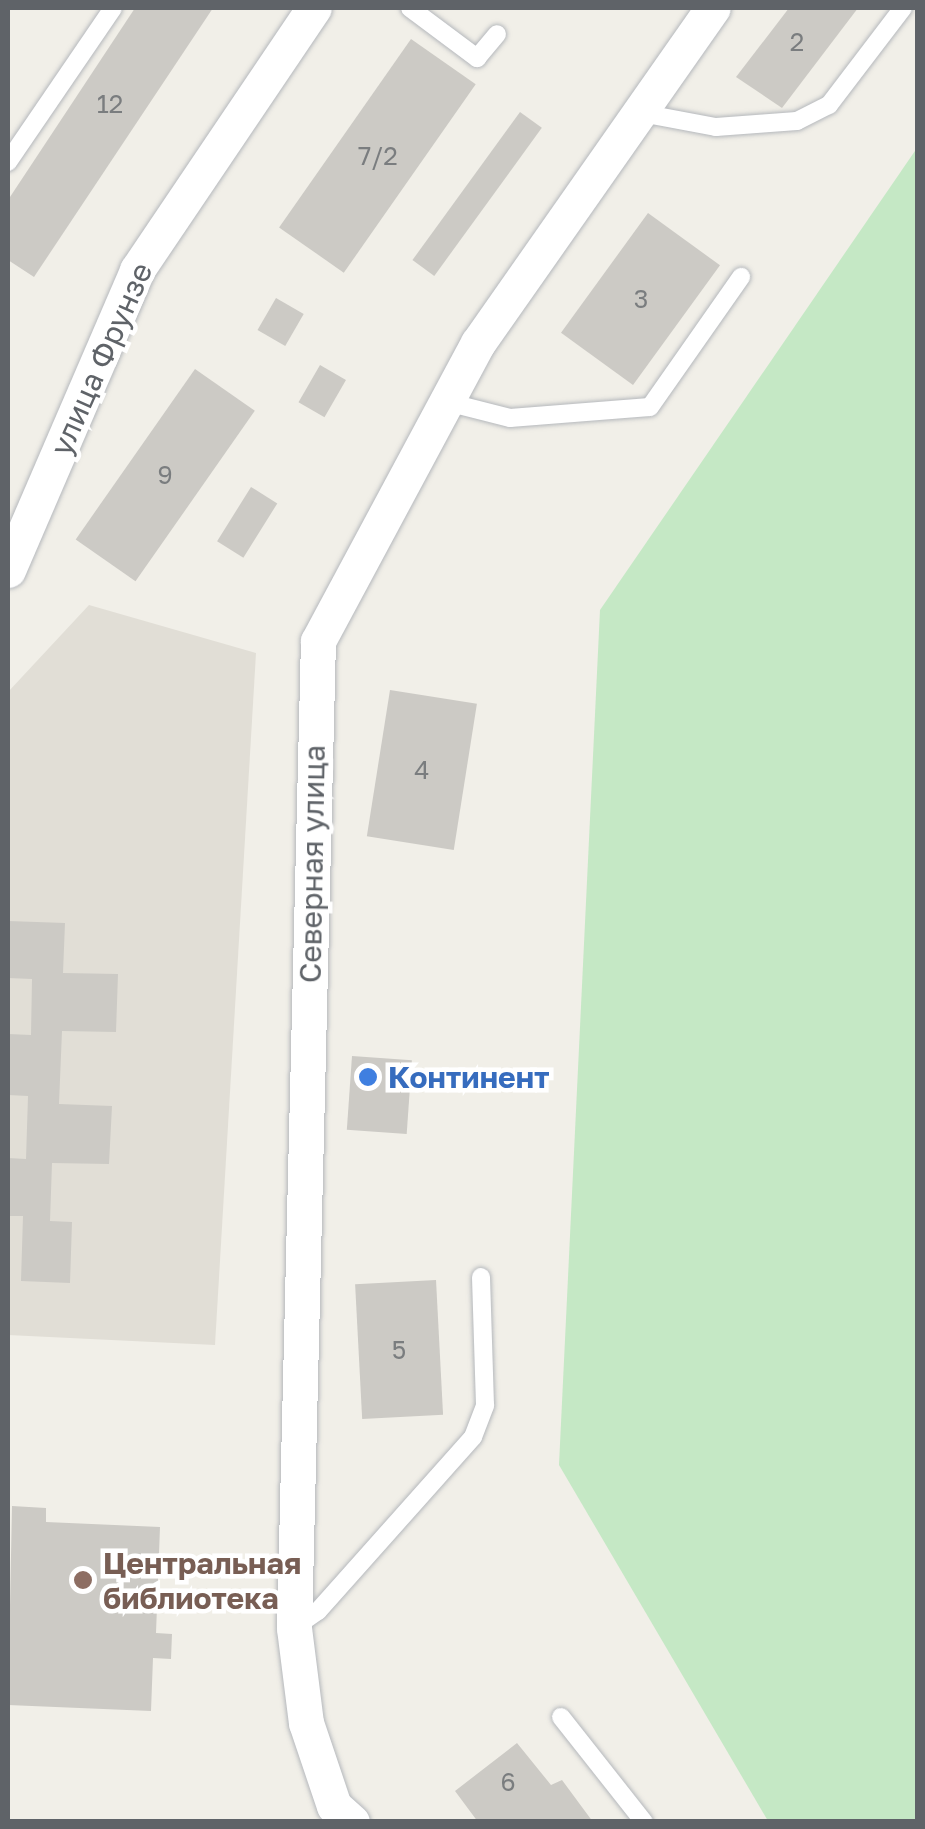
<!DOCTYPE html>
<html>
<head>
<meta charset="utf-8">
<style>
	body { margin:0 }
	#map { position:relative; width:925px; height:1829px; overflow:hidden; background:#f1efe8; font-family:"Golos Text",sans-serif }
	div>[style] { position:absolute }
	.education>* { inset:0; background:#e1ded6 }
	.green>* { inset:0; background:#c5e8c5 }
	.building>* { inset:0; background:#cccac5; transform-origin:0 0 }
	.roads { filter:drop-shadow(0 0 2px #b5b8bc) drop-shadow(0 0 2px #b5b8bc) }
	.lane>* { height:18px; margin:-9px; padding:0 9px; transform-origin:9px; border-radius:9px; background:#fff }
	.street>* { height:35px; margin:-17.5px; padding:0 17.5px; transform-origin:17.5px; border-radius:17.5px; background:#fff }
	.dots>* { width:28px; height:28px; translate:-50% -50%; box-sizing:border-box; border:5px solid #fff; border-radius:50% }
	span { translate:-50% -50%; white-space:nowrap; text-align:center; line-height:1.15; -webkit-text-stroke:9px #fff; paint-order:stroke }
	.number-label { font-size:25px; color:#7a7d7f }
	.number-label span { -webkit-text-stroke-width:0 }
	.street-label { font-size:30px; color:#5f6368 }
	.shop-label { font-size:30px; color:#366cbe; font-weight:700 }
	.left { translate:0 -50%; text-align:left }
	.education-label { font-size:30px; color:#785e54; font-weight:700 }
	.frame { position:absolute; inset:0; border:10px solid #5f6368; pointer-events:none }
</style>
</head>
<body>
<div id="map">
	<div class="education">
		<i style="clip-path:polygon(89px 605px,256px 653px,215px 1345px,8px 1335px,8px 692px)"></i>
	</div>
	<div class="green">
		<i style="clip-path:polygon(917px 148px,917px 1821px,768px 1821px,559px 1465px,600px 610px)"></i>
	</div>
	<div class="building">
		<i style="clip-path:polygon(135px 8px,213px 8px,34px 277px,8px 260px,8px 200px)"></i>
		<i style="clip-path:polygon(789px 8px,858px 8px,782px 108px,736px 77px)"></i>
		<i style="left:411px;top:39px;width:79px;height:230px;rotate:35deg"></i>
		<i style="left:520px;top:112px;width:27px;height:183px;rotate:36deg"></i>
		<i style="left:648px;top:213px;width:89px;height:148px;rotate:36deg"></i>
		<i style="left:276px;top:298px;width:32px;height:37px;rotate:30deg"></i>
		<i style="left:320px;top:365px;width:30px;height:43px;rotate:30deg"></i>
		<i style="left:195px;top:369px;width:73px;height:208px;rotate:35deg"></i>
		<i style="left:251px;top:487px;width:31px;height:64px;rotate:32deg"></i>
		<i style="left:390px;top:690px;width:88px;height:148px;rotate:9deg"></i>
		<i style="clip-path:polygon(8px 921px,65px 923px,63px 973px,118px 974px,116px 1032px,62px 1031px,59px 1104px,112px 1106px,109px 1164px,52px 1163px,50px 1221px,72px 1222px,70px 1283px,21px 1281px,23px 1216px,8px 1216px,8px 1158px,26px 1159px,28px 1096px,8px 1095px,8px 1034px,31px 1035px,32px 979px,8px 978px)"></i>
		<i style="left:352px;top:1056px;width:60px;height:74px;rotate:4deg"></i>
		<i style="left:436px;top:1280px;width:135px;height:81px;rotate:87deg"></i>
		<i style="clip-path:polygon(12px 1506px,46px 1508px,46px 1522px,160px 1527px,156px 1633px,172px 1634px,171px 1659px,153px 1658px,151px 1711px,8px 1705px)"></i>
		<i style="clip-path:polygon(517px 1743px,551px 1785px,562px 1780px,593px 1822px,478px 1822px,455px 1791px)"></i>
	</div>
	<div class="roads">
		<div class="lane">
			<i style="left:410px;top:8px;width:84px;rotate:36.7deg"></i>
			<i style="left:477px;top:58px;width:31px;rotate:-50deg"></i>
			<i style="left:641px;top:113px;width:76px;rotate:10.6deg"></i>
			<i style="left:716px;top:127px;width:81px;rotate:-4.2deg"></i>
			<i style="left:797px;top:121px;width:36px;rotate:-27deg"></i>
			<i style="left:829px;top:105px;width:122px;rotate:-52.7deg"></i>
			<i style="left:8px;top:162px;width:186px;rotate:-55.7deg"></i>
			<i style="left:447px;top:402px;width:65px;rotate:14.3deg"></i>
			<i style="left:510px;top:418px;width:140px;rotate:-4.5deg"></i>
			<i style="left:650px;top:407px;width:159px;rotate:-55deg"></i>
			<i style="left:295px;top:1627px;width:28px;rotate:-35deg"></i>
			<i style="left:318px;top:1611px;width:233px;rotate:-48.3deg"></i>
			<i style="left:473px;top:1437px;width:34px;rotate:-69deg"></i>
			<i style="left:485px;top:1405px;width:128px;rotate:-91.8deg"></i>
			<i style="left:561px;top:1717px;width:134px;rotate:51.7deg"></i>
		</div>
		<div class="street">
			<i style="left:8px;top:570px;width:327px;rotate:-66.7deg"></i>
			<i style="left:137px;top:270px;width:316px;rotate:-56deg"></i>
			<i style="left:352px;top:1822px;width:24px;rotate:-138deg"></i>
			<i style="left:334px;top:1806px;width:88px;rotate:-108.6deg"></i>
			<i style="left:306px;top:1723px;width:96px;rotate:-97.2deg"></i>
			<i style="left:294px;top:1628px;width:987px;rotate:-88.61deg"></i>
			<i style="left:318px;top:641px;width:338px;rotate:-61.8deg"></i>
			<i style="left:478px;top:343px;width:409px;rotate:-55deg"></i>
		</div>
	</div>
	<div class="dots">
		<i style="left:368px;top:1077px;background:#3f7fe0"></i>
		<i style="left:83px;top:1580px;background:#8d6e63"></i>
	</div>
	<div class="number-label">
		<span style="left:797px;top:42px">2</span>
		<span style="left:110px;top:104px">12</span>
		<span style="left:378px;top:156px">7/2</span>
		<span style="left:641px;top:299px">3</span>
		<span style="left:165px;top:475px">9</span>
		<span style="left:422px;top:770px">4</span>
		<span style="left:399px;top:1350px">5</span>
		<span style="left:508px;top:1782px">6</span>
	</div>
	<div class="street-label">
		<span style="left:101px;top:359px;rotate:-66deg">улица Фрунзе</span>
		<span style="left:312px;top:864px;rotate:-89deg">Северная улица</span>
	</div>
	<div class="shop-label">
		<span class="left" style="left:388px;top:1077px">Континент</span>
	</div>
	<div class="education-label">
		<span class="left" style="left:103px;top:1580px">Центральная<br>библиотека</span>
	</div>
	<div class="frame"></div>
</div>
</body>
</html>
